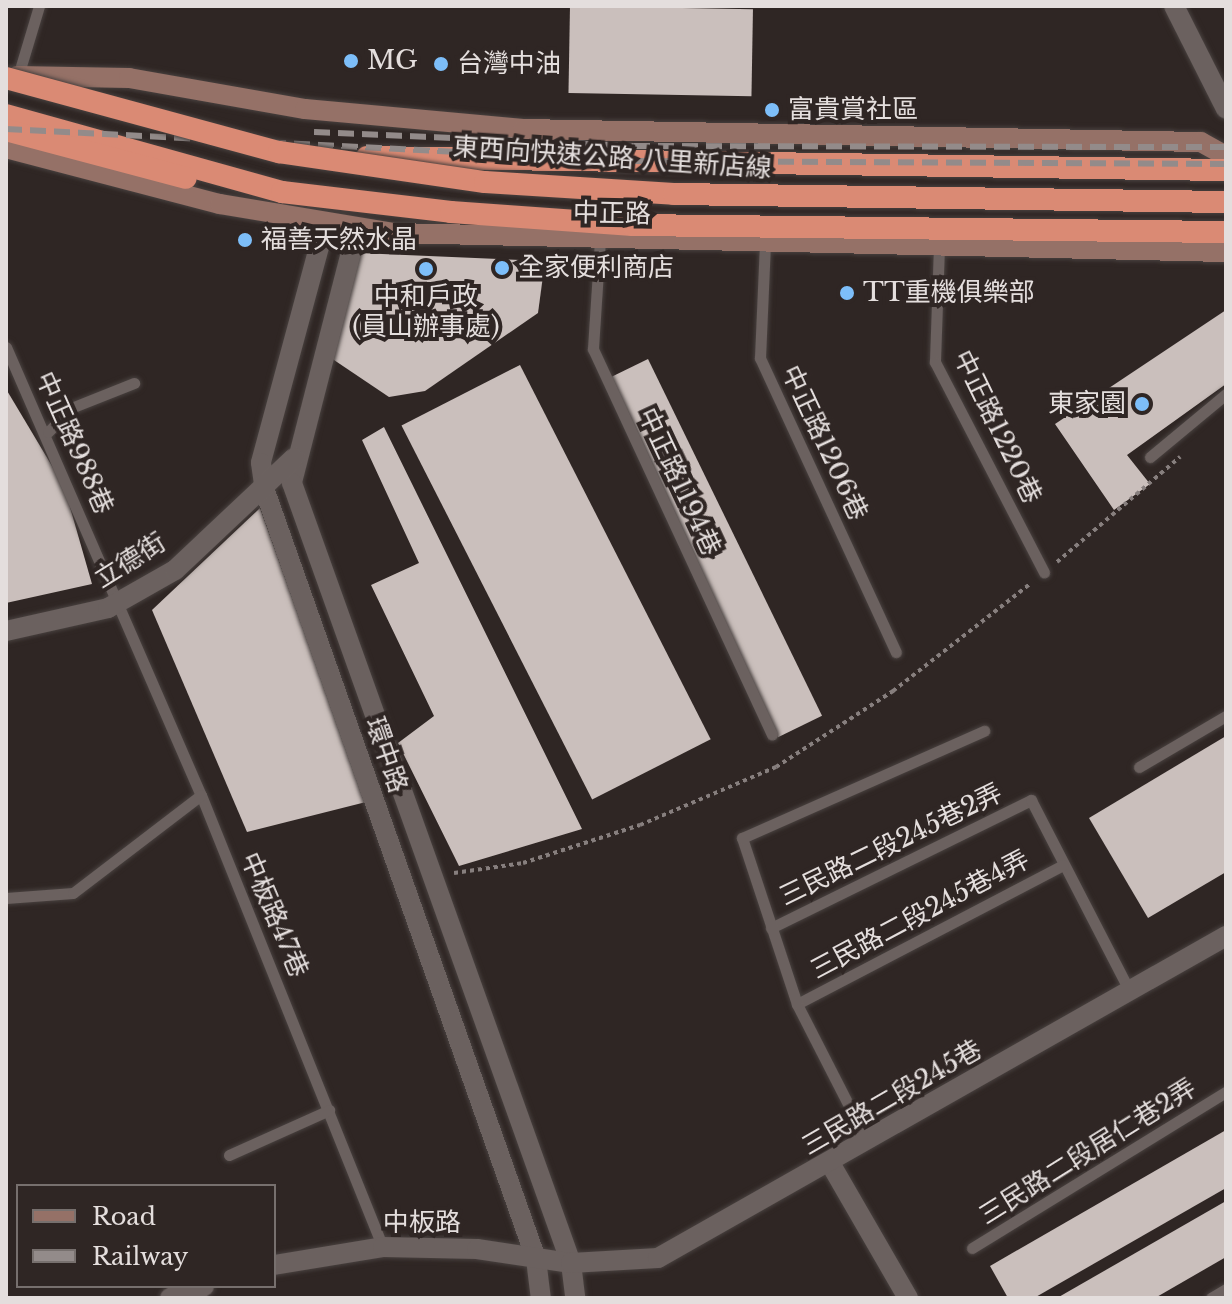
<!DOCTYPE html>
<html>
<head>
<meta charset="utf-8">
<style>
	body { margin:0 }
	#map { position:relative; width:1232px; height:1304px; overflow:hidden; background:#2f2624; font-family:"Libre Baskerville","Noto Sans TC",serif }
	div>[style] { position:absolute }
	.building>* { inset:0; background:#cabfbc; transform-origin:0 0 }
	.path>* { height:4px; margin-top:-2px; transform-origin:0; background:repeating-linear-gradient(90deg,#877f7e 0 4px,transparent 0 8px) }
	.roads { filter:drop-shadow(0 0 2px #48413f) drop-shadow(0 0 2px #48413f) }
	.service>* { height:11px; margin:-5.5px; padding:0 5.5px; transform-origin:5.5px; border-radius:5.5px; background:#6b615f }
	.minor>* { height:20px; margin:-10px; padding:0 10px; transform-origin:10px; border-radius:10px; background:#6b615f }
	.tertiary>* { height:20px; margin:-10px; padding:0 10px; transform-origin:10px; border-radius:10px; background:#6b615f }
	.secondary>* { height:20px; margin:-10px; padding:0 10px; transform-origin:10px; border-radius:10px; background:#957167 }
	.trunk>* { height:22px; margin:-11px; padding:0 11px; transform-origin:11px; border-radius:11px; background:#da8a74 }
	.rail>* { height:6px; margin-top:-3px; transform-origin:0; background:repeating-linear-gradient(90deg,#938b8a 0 16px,transparent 0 24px) }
	.bridges { filter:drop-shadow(0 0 2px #48413f) drop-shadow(0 0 2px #48413f) }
	.trunk-bridge>* { height:22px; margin:-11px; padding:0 11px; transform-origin:11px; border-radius:11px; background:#da8a74 }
	.dots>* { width:22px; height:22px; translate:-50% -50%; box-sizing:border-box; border:4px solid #2f2624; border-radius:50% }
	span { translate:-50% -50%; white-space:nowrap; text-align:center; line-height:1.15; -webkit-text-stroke:8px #2f2624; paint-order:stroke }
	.poi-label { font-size:26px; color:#e4dedd }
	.left { translate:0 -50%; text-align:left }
	.right { translate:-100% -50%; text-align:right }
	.street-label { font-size:26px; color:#e4dedd }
	.frame { position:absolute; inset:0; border:8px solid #e4dedd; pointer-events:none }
	.legend { position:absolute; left:16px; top:1184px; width:260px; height:104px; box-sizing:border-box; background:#2f2624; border:2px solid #77706e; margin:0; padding:10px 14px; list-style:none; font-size:24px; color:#e4dedd }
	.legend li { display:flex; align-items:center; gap:16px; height:40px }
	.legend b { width:40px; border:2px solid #77706e }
</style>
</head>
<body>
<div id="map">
	<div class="building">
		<i style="left:570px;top:6px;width:183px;height:87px;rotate:1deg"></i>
		<i style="clip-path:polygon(359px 253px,545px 261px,538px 313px,425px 391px,389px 397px,331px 358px)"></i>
		<i style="clip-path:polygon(1226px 310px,1226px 384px,1127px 455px,1150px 484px,1114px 510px,1055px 424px)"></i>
		<i style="left:648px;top:359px;width:397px;height:49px;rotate:64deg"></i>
		<i style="left:520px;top:365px;width:420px;height:133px;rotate:63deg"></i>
		<i style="clip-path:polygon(6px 389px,64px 486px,92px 584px,6px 603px)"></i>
		<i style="clip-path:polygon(384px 427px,582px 829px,459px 866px,398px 743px,434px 716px,371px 585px,419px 563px,362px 440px)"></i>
		<i style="clip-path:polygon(260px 508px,366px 802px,247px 832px,152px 610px)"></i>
		<i style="clip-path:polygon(1226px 736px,1226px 872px,1148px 918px,1089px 818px)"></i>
		<i style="clip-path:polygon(1226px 1130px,1226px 1188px,1034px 1298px,1008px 1298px,990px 1266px)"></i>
		<i style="clip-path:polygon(1226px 1201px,1226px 1257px,1155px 1298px,1057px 1298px)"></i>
	</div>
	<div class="path">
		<i style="left:1057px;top:562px;width:162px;rotate:-40.5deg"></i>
		<i style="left:454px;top:873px;width:70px;rotate:-8.2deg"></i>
		<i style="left:523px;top:863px;width:123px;rotate:-18deg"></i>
		<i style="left:640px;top:825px;width:148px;rotate:-23.1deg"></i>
		<i style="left:776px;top:767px;width:140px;rotate:-33deg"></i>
		<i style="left:893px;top:691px;width:175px;rotate:-38deg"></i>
	</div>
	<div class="roads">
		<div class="service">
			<i style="left:18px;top:76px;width:73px;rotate:-73.3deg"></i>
			<i style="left:600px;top:240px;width:109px;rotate:93.7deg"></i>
			<i style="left:593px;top:349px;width:425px;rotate:65.1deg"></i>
			<i style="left:765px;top:243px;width:115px;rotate:92.5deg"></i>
			<i style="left:760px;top:358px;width:324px;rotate:65.2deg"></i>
			<i style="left:939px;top:246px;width:116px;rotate:92deg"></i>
			<i style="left:935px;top:362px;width:237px;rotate:62.6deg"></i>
			<i style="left:6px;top:347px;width:489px;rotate:66.5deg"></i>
			<i style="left:201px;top:795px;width:487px;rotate:68.1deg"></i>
			<i style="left:48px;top:432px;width:33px;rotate:-46deg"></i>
			<i style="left:71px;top:408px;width:68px;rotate:-21.6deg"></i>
			<i style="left:1150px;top:457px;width:99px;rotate:-39.7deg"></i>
			<i style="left:1139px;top:767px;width:101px;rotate:-30.4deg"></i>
			<i style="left:6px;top:898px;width:67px;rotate:-4.3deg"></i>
			<i style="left:73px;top:893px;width:161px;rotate:-37.4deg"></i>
			<i style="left:771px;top:928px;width:290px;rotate:-26.2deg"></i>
			<i style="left:1031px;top:800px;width:216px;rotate:62.7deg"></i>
			<i style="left:797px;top:1004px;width:300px;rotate:-27.6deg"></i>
			<i style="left:867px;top:1141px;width:154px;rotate:-117.1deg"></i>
			<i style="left:797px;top:1004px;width:175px;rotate:-108.3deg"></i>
			<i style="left:742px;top:838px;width:265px;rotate:-23.9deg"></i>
			<i style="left:229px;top:1155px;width:110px;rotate:-24.2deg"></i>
			<i style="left:972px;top:1248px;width:298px;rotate:-31.6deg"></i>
			<i style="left:1211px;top:1298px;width:17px;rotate:-31deg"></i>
		</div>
		<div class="minor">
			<i style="left:325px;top:225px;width:246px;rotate:105.1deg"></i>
			<i style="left:261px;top:463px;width:28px;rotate:82deg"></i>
			<i style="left:265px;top:491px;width:814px;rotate:70.56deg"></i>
			<i style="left:536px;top:1259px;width:39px;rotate:83deg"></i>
			<i style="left:357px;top:229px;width:262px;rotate:104.4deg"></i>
			<i style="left:292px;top:483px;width:828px;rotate:70.32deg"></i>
			<i style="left:571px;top:1263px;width:35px;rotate:83deg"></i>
			<i style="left:6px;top:631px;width:105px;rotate:-12.7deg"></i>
			<i style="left:108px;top:608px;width:77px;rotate:-29.6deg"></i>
			<i style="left:175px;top:570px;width:163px;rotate:-43.3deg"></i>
			<i style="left:830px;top:1163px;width:156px;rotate:60deg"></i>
		</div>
		<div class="tertiary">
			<i style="left:1174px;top:6px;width:115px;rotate:63.2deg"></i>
			<i style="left:274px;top:1265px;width:110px;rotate:-9.4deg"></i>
			<i style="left:383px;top:1247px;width:94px;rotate:1.2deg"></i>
			<i style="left:477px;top:1249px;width:95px;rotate:8.5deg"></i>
			<i style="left:571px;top:1263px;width:87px;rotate:-3.3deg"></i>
			<i style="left:658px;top:1258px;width:653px;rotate:-29.55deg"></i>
			<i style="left:170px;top:1298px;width:36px;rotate:-19deg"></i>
		</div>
		<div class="secondary">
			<i style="left:17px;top:76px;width:112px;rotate:1deg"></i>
			<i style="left:129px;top:78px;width:179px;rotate:10deg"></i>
			<i style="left:305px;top:109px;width:219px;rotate:5.2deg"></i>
			<i style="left:523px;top:129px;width:678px;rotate:1.1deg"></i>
			<i style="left:1201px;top:142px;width:29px;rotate:29deg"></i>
			<i style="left:6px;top:148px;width:221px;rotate:14.7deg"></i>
			<i style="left:220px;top:204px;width:176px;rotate:9.5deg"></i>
			<i style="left:394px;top:233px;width:832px;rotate:1.31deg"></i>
		</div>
		<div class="trunk">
			<i style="left:6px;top:115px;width:287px;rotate:15.6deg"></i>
			<i style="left:282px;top:192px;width:170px;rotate:6.7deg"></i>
			<i style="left:451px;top:212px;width:182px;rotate:4.1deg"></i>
			<i style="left:633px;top:225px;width:593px;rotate:0.68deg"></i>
			<i style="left:6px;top:130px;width:186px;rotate:14.9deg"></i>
			<i style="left:367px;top:157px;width:859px;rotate:0.87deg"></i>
		</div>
	</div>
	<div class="rail">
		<i style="left:6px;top:129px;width:629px;rotate:2.92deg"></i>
		<i style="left:634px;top:161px;width:592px;rotate:0.29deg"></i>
		<i style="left:314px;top:132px;width:320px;rotate:2.5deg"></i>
		<i style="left:634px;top:146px;width:592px;rotate:0.1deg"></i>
	</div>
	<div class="bridges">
		<div class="trunk-bridge">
			<i style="left:6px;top:78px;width:283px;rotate:15.2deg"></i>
			<i style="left:279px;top:152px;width:208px;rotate:8.3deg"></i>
			<i style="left:485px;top:182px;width:189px;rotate:3.6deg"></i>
			<i style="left:674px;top:194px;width:552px;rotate:0.83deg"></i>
		</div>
	</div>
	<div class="dots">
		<i style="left:351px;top:61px;background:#7dbef9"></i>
		<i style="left:441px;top:64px;background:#7dbef9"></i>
		<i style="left:772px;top:110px;background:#7dbef9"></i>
		<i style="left:245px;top:240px;background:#7dbef9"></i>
		<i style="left:502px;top:268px;background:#7dbef9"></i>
		<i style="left:426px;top:269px;background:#7dbef9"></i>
		<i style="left:847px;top:293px;background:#7dbef9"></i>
		<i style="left:1142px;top:404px;background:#7dbef9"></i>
	</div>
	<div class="poi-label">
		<span class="left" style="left:367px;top:61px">MG</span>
		<span class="left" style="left:457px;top:64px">台灣中油</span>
		<span class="left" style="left:788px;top:110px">富貴賞社區</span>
		<span class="left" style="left:261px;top:240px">福善天然水晶</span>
		<span class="left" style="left:518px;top:268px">全家便利商店</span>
		<span class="left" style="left:863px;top:293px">TT重機俱樂部</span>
		<span style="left:426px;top:312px">中和戶政<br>(員山辦事處)</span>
		<span class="right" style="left:1126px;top:404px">東家園</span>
	</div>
	<div class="street-label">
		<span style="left:612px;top:158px;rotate:4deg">東西向快速公路 八里新店線</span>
		<span style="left:612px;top:214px;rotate:1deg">中正路</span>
		<span style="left:997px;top:427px;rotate:64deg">中正路1220巷</span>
		<span style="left:74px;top:443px;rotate:66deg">中正路988巷</span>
		<span style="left:824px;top:443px;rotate:65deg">中正路1206巷</span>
		<span style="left:679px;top:482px;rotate:65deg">中正路1194巷</span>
		<span style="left:130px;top:561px;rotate:-32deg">立德街</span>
		<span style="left:386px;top:755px;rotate:71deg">環中路</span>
		<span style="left:891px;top:845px;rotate:-26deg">三民路二段245巷2弄</span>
		<span style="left:274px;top:915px;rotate:67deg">中板路47巷</span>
		<span style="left:920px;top:915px;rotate:-28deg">三民路二段245巷4弄</span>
		<span style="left:892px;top:1098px;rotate:-30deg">三民路二段245巷</span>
		<span style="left:1088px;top:1152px;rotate:-32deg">三民路二段居仁巷2弄</span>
		<span style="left:422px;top:1223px">中板路</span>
	</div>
	<div class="frame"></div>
	<ul class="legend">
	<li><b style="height:10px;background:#957167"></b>Road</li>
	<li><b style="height:10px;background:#938b8a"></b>Railway</li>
	</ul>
</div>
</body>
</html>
